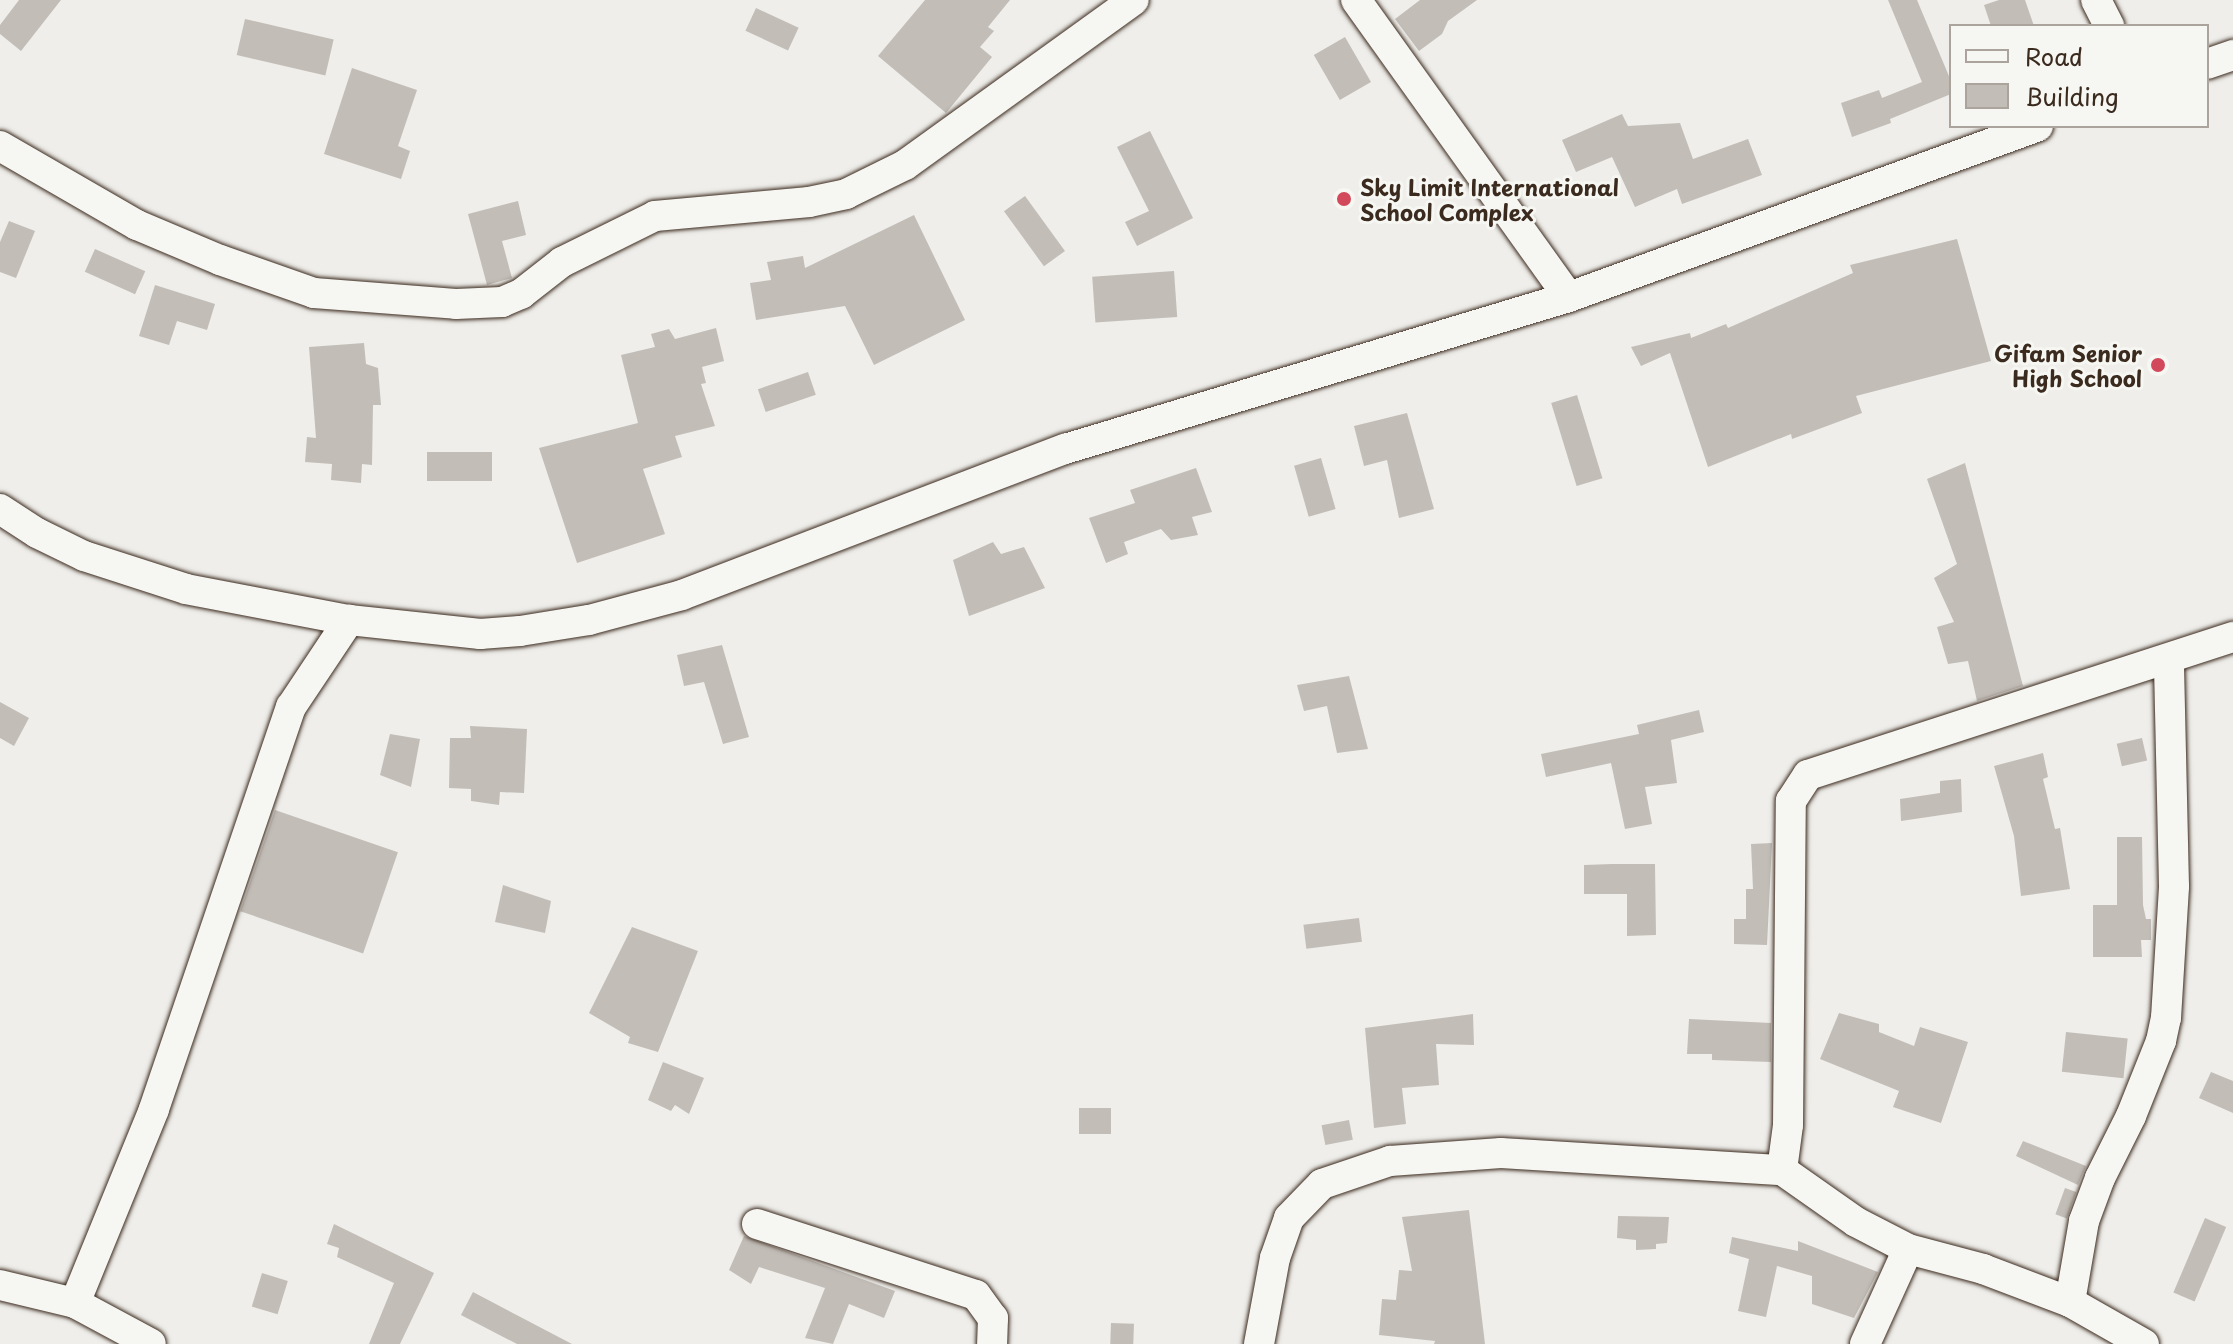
<!DOCTYPE html>
<html>
<head>
<meta charset="utf-8">
<style>
	body { margin:0 }
	#map { position:relative; width:2233px; height:1344px; overflow:hidden; background:#efeeea; font-family:"Playpen Sans",sans-serif }
	div>[style] { position:absolute }
	.building>* { inset:0; background:#c2bdb7; transform-origin:0 0 }
	.roads { filter:drop-shadow(0 0 2px #3b2a1e) drop-shadow(0 0 2px #3b2a1e) }
	.minor>* { height:30px; margin:-15px; padding:0 15px; transform-origin:15px; border-radius:15px; background:#f6f6f2 }
	.dots>* { width:22px; height:22px; translate:-50% -50%; box-sizing:border-box; border:4px solid #f6f6f2; border-radius:50% }
	span { translate:-50% -50%; white-space:nowrap; text-align:center; line-height:1.15; -webkit-text-stroke:6px #f6f6f2; paint-order:stroke }
	.poi-label { font-size:22px; color:#3b2a1e; font-weight:700 }
	.left { translate:0 -50%; text-align:left }
	.right { translate:-100% -50%; text-align:right }
	.legend { position:absolute; left:1949px; top:24px; width:260px; height:104px; box-sizing:border-box; background:#f6f6f2; border:2px solid #aba49d; margin:0; padding:10px 14px; list-style:none; font-size:24px; color:#3b2a1e }
	.legend li { display:flex; align-items:center; gap:16px; height:40px }
	.legend b { width:40px; border:2px solid #aba49d }
</style>
</head>
<body>
<div id="map">
	<div class="building">
		<i style="clip-path:polygon(19px 0,61px 0,21px 51px,0 34px,0 25px)"></i>
		<i style="clip-path:polygon(925px 0,1010px 0,988px 27px,994px 31px,980px 47px,992px 57px,946px 113px,878px 56px)"></i>
		<i style="clip-path:polygon(1420px 0,1477px 0,1448px 21px,1442px 34px,1419px 51px,1395px 19px)"></i>
		<i style="clip-path:polygon(1888px 0,1917px 0,1951px 81px,1951px 94px,1890px 119px,1891px 123px,1852px 137px,1841px 103px,1879px 90px,1882px 98px,1922px 82px)"></i>
		<i style="clip-path:polygon(1999px 0,2025px 0,2034px 26px,1991px 26px,1984px 5px)"></i>
		<i style="left:756px;top:8px;width:47px;height:25px;rotate:25deg"></i>
		<i style="left:245px;top:19px;width:91px;height:37px;rotate:13deg"></i>
		<i style="left:1345px;top:37px;width:52px;height:36px;rotate:60deg"></i>
		<i style="clip-path:polygon(352px 68px,417px 90px,398px 146px,410px 151px,401px 179px,324px 154px)"></i>
		<i style="clip-path:polygon(1622px 114px,1628px 126px,1680px 123px,1693px 159px,1748px 139px,1762px 175px,1682px 204px,1677px 189px,1635px 207px,1612px 157px,1576px 172px,1562px 140px)"></i>
		<i style="clip-path:polygon(1150px 131px,1193px 218px,1137px 246px,1125px 222px,1149px 211px,1117px 147px)"></i>
		<i style="left:1025px;top:196px;width:68px;height:26px;rotate:54deg"></i>
		<i style="clip-path:polygon(518px 201px,526px 235px,502px 241px,512px 278px,487px 285px,468px 214px)"></i>
		<i style="clip-path:polygon(914px 215px,965px 320px,874px 365px,845px 306px,756px 320px,750px 283px,771px 280px,767px 262px,803px 256px,805px 268px)"></i>
		<i style="clip-path:polygon(9px 221px,35px 231px,16px 278px,0 272px,0 242px)"></i>
		<i style="clip-path:polygon(1957px 239px,1991px 361px,1856px 396px,1862px 413px,1792px 439px,1791px 434px,1708px 467px,1670px 353px,1641px 366px,1631px 347px,1690px 333px,1691px 338px,1726px 324px,1728px 328px,1853px 273px,1850px 265px)"></i>
		<i style="left:95px;top:249px;width:55px;height:25px;rotate:24deg"></i>
		<i style="left:1174px;top:271px;width:46px;height:82px;rotate:86deg"></i>
		<i style="clip-path:polygon(155px 285px,215px 304px,207px 330px,177px 321px,169px 345px,139px 336px)"></i>
		<i style="clip-path:polygon(716px 328px,724px 361px,702px 367px,706px 383px,701px 384px,715px 426px,675px 436px,682px 457px,643px 469px,665px 534px,577px 563px,539px 448px,638px 423px,621px 355px,655px 347px,651px 334px,669px 329px,675px 339px)"></i>
		<i style="clip-path:polygon(364px 343px,366px 364px,378px 368px,381px 405px,373px 405px,372px 465px,362px 464px,361px 483px,331px 480px,332px 464px,305px 462px,307px 437px,316px 438px,309px 347px)"></i>
		<i style="left:808px;top:372px;width:24px;height:53px;rotate:71deg"></i>
		<i style="left:1577px;top:395px;width:87px;height:27px;rotate:73deg"></i>
		<i style="clip-path:polygon(1407px 413px,1434px 509px,1399px 518px,1387px 460px,1364px 466px,1354px 426px)"></i>
		<i style="left:427px;top:452px;width:65px;height:29px"></i>
		<i style="left:1321px;top:458px;width:53px;height:28px;rotate:74deg"></i>
		<i style="clip-path:polygon(1965px 463px,2023px 686px,1977px 701px,1968px 661px,1948px 664px,1937px 627px,1954px 622px,1934px 578px,1957px 564px,1927px 479px)"></i>
		<i style="clip-path:polygon(1196px 468px,1212px 512px,1192px 517px,1198px 535px,1171px 540px,1161px 529px,1124px 542px,1128px 554px,1106px 563px,1089px 518px,1135px 503px,1130px 490px)"></i>
		<i style="clip-path:polygon(993px 542px,1001px 554px,1024px 547px,1045px 588px,969px 616px,953px 560px)"></i>
		<i style="clip-path:polygon(722px 645px,749px 737px,723px 744px,704px 682px,684px 686px,677px 655px)"></i>
		<i style="clip-path:polygon(1349px 676px,1368px 749px,1337px 753px,1327px 706px,1304px 711px,1297px 685px)"></i>
		<i style="clip-path:polygon(0 702px,29px 718px,14px 746px,0 738px)"></i>
		<i style="clip-path:polygon(1699px 710px,1704px 732px,1671px 740px,1677px 783px,1645px 787px,1652px 824px,1625px 829px,1611px 763px,1546px 777px,1541px 754px,1639px 734px,1637px 725px)"></i>
		<i style="clip-path:polygon(470px 726px,527px 729px,524px 793px,500px 792px,499px 805px,471px 801px,471px 789px,449px 788px,450px 738px,471px 738px)"></i>
		<i style="clip-path:polygon(390px 734px,420px 739px,411px 787px,380px 775px)"></i>
		<i style="left:2142px;top:738px;width:23px;height:26px;rotate:77deg"></i>
		<i style="clip-path:polygon(2043px 753px,2048px 777px,2043px 779px,2055px 829px,2060px 828px,2070px 889px,2021px 896px,2014px 836px,1994px 766px)"></i>
		<i style="clip-path:polygon(1961px 779px,1962px 812px,1901px 821px,1900px 799px,1940px 793px,1940px 781px)"></i>
		<i style="left:275px;top:810px;width:130px;height:107px;rotate:19deg"></i>
		<i style="clip-path:polygon(2117px 837px,2142px 837px,2143px 905px,2146px 919px,2151px 919px,2151px 940px,2141px 940px,2142px 957px,2093px 957px,2093px 905px,2117px 905px)"></i>
		<i style="clip-path:polygon(1772px 843px,1767px 945px,1734px 944px,1734px 919px,1746px 919px,1746px 889px,1753px 889px,1751px 844px)"></i>
		<i style="clip-path:polygon(1612px 864px,1655px 864px,1656px 935px,1627px 936px,1627px 894px,1584px 894px,1584px 865px)"></i>
		<i style="clip-path:polygon(503px 885px,551px 901px,545px 933px,495px 922px)"></i>
		<i style="left:1359px;top:918px;width:24px;height:56px;rotate:83deg"></i>
		<i style="clip-path:polygon(632px 927px,698px 951px,658px 1052px,628px 1043px,630px 1037px,589px 1013px)"></i>
		<i style="clip-path:polygon(1839px 1013px,1879px 1024px,1879px 1032px,1914px 1046px,1920px 1027px,1968px 1042px,1941px 1123px,1893px 1107px,1899px 1091px,1820px 1059px)"></i>
		<i style="clip-path:polygon(1473px 1014px,1474px 1045px,1436px 1044px,1439px 1085px,1402px 1088px,1406px 1124px,1374px 1128px,1365px 1028px)"></i>
		<i style="clip-path:polygon(1689px 1019px,1771px 1023px,1771px 1062px,1712px 1060px,1712px 1054px,1687px 1054px)"></i>
		<i style="left:2066px;top:1032px;width:62px;height:40px;rotate:6deg"></i>
		<i style="clip-path:polygon(663px 1062px,704px 1078px,689px 1114px,675px 1105px,671px 1111px,648px 1100px)"></i>
		<i style="clip-path:polygon(2211px 1072px,2233px 1081px,2233px 1113px,2199px 1098px)"></i>
		<i style="left:1079px;top:1108px;width:32px;height:26px"></i>
		<i style="left:1349px;top:1120px;width:20px;height:28px;rotate:79deg"></i>
		<i style="clip-path:polygon(2023px 1141px,2086px 1166px,2078px 1185px,2016px 1156px)"></i>
		<i style="left:2065px;top:1188px;width:12px;height:28px;rotate:20deg"></i>
		<i style="clip-path:polygon(1469px 1210px,1485px 1344px,1434px 1344px,1435px 1341px,1379px 1335px,1382px 1299px,1396px 1300px,1399px 1270px,1412px 1271px,1402px 1217px)"></i>
		<i style="clip-path:polygon(1618px 1216px,1669px 1217px,1667px 1243px,1656px 1244px,1656px 1249px,1636px 1250px,1636px 1240px,1617px 1238px)"></i>
		<i style="left:2205px;top:1218px;width:23px;height:81px;rotate:23deg"></i>
		<i style="clip-path:polygon(334px 1224px,434px 1273px,400px 1344px,369px 1344px,394px 1283px,337px 1257px,339px 1248px,327px 1244px)"></i>
		<i style="clip-path:polygon(744px 1236px,895px 1291px,884px 1318px,849px 1304px,833px 1344px,805px 1338px,825px 1288px,759px 1267px,751px 1284px,729px 1270px)"></i>
		<i style="clip-path:polygon(1732px 1237px,1798px 1251px,1798px 1241px,1878px 1272px,1854px 1318px,1812px 1304px,1812px 1276px,1777px 1266px,1766px 1317px,1738px 1311px,1749px 1259px,1729px 1253px)"></i>
		<i style="left:262px;top:1273px;width:27px;height:35px;rotate:17deg"></i>
		<i style="clip-path:polygon(473px 1292px,572px 1344px,517px 1344px,461px 1315px)"></i>
		<i style="left:1111px;top:1323px;width:23px;height:21px;rotate:2deg"></i>
	</div>
	<div class="roads">
		<div class="minor">
			<i style="left:1356px;top:0;width:365px;rotate:54.4deg"></i>
			<i style="left:2096px;top:0;width:29px;rotate:63deg"></i>
			<i style="left:2207px;top:64px;width:28px;rotate:-19deg"></i>
			<i style="left:0;top:146px;width:158px;rotate:30deg"></i>
			<i style="left:137px;top:225px;width:90px;rotate:22.9deg"></i>
			<i style="left:220px;top:260px;width:100px;rotate:19.3deg"></i>
			<i style="left:314px;top:293px;width:142px;rotate:4.4deg"></i>
			<i style="left:456px;top:304px;width:46px;rotate:-2.5deg"></i>
			<i style="left:502px;top:302px;width:21px;rotate:-23deg"></i>
			<i style="left:521px;top:294px;width:52px;rotate:-38deg"></i>
			<i style="left:562px;top:262px;width:104px;rotate:-26.3deg"></i>
			<i style="left:655px;top:216px;width:155px;rotate:-5.2deg"></i>
			<i style="left:809px;top:202px;width:38px;rotate:-12deg"></i>
			<i style="left:846px;top:194px;width:66px;rotate:-26.2deg"></i>
			<i style="left:905px;top:165px;width:282px;rotate:-35.8deg"></i>
			<i style="left:0;top:509px;width:44px;rotate:33deg"></i>
			<i style="left:37px;top:533px;width:52px;rotate:26.1deg"></i>
			<i style="left:84px;top:556px;width:107px;rotate:17.9deg"></i>
			<i style="left:186px;top:589px;width:166px;rotate:10.8deg"></i>
			<i style="left:1782px;top:1170px;width:45px;rotate:-82.4deg"></i>
			<i style="left:1788px;top:1125px;width:324px;rotate:-89.5deg"></i>
			<i style="left:1791px;top:801px;width:31px;rotate:-57deg"></i>
			<i style="left:1808px;top:775px;width:447px;rotate:-18deg"></i>
			<i style="left:757px;top:1224px;width:230px;rotate:18deg"></i>
			<i style="left:976px;top:1295px;width:29px;rotate:54deg"></i>
			<i style="left:993px;top:1318px;width:26px;rotate:92deg"></i>
			<i style="left:0;top:1285px;width:77px;rotate:13.5deg"></i>
			<i style="left:75px;top:1303px;width:86px;rotate:28.3deg"></i>
			<i style="left:2070px;top:1302px;width:82px;rotate:-80.2deg"></i>
			<i style="left:2084px;top:1221px;width:46px;rotate:-69.6deg"></i>
			<i style="left:2100px;top:1178px;width:69px;rotate:-63.4deg"></i>
			<i style="left:2131px;top:1116px;width:81px;rotate:-68.2deg"></i>
			<i style="left:2161px;top:1041px;width:24px;rotate:-78deg"></i>
			<i style="left:2166px;top:1018px;width:132px;rotate:-86.5deg"></i>
			<i style="left:2174px;top:886px;width:227px;rotate:-91.3deg"></i>
			<i style="left:75px;top:1303px;width:209px;rotate:-67.8deg"></i>
			<i style="left:154px;top:1109px;width:425px;rotate:-71.2deg"></i>
			<i style="left:291px;top:707px;width:105px;rotate:-56.3deg"></i>
			<i style="left:349px;top:620px;width:132px;rotate:6.1deg"></i>
			<i style="left:480px;top:634px;width:40px;rotate:-4.3deg"></i>
			<i style="left:520px;top:631px;width:70px;rotate:-9.1deg"></i>
			<i style="left:589px;top:620px;width:96px;rotate:-15deg"></i>
			<i style="left:682px;top:595px;width:410px;rotate:-20.9deg"></i>
			<i style="left:1065px;top:449px;width:526px;rotate:-16.78deg"></i>
			<i style="left:1569px;top:297px;width:499px;rotate:-20deg"></i>
			<i style="left:1259px;top:1344px;width:87px;rotate:-79.5deg"></i>
			<i style="left:1275px;top:1258px;width:42px;rotate:-70.7deg"></i>
			<i style="left:1289px;top:1218px;width:47px;rotate:-45.9deg"></i>
			<i style="left:1322px;top:1184px;width:72px;rotate:-18.7deg"></i>
			<i style="left:1390px;top:1161px;width:111px;rotate:-4.1deg"></i>
			<i style="left:1501px;top:1153px;width:282px;rotate:3.5deg"></i>
			<i style="left:1782px;top:1170px;width:90px;rotate:35.1deg"></i>
			<i style="left:1856px;top:1222px;width:59px;rotate:27.4deg"></i>
			<i style="left:1908px;top:1249px;width:78px;rotate:14.9deg"></i>
			<i style="left:1983px;top:1269px;width:93px;rotate:20.8deg"></i>
			<i style="left:2070px;top:1302px;width:85px;rotate:29.6deg"></i>
			<i style="left:1865px;top:1344px;width:104px;rotate:-65.6deg"></i>
		</div>
	</div>
	<div class="dots">
		<i style="left:1344px;top:199px;background:#d1495b"></i>
		<i style="left:2158px;top:365px;background:#d1495b"></i>
	</div>
	<div class="poi-label">
		<span class="left" style="left:1360px;top:199px">Sky Limit International<br>School Complex</span>
		<span class="right" style="left:2142px;top:365px">Gifam Senior<br>High School</span>
	</div>
	<ul class="legend">
	<li><b style="height:10px;background:#f6f6f2"></b>Road</li>
	<li><b style="height:22px;background:#c2bdb7"></b>Building</li>
	</ul>
</div>
</body>
</html>
